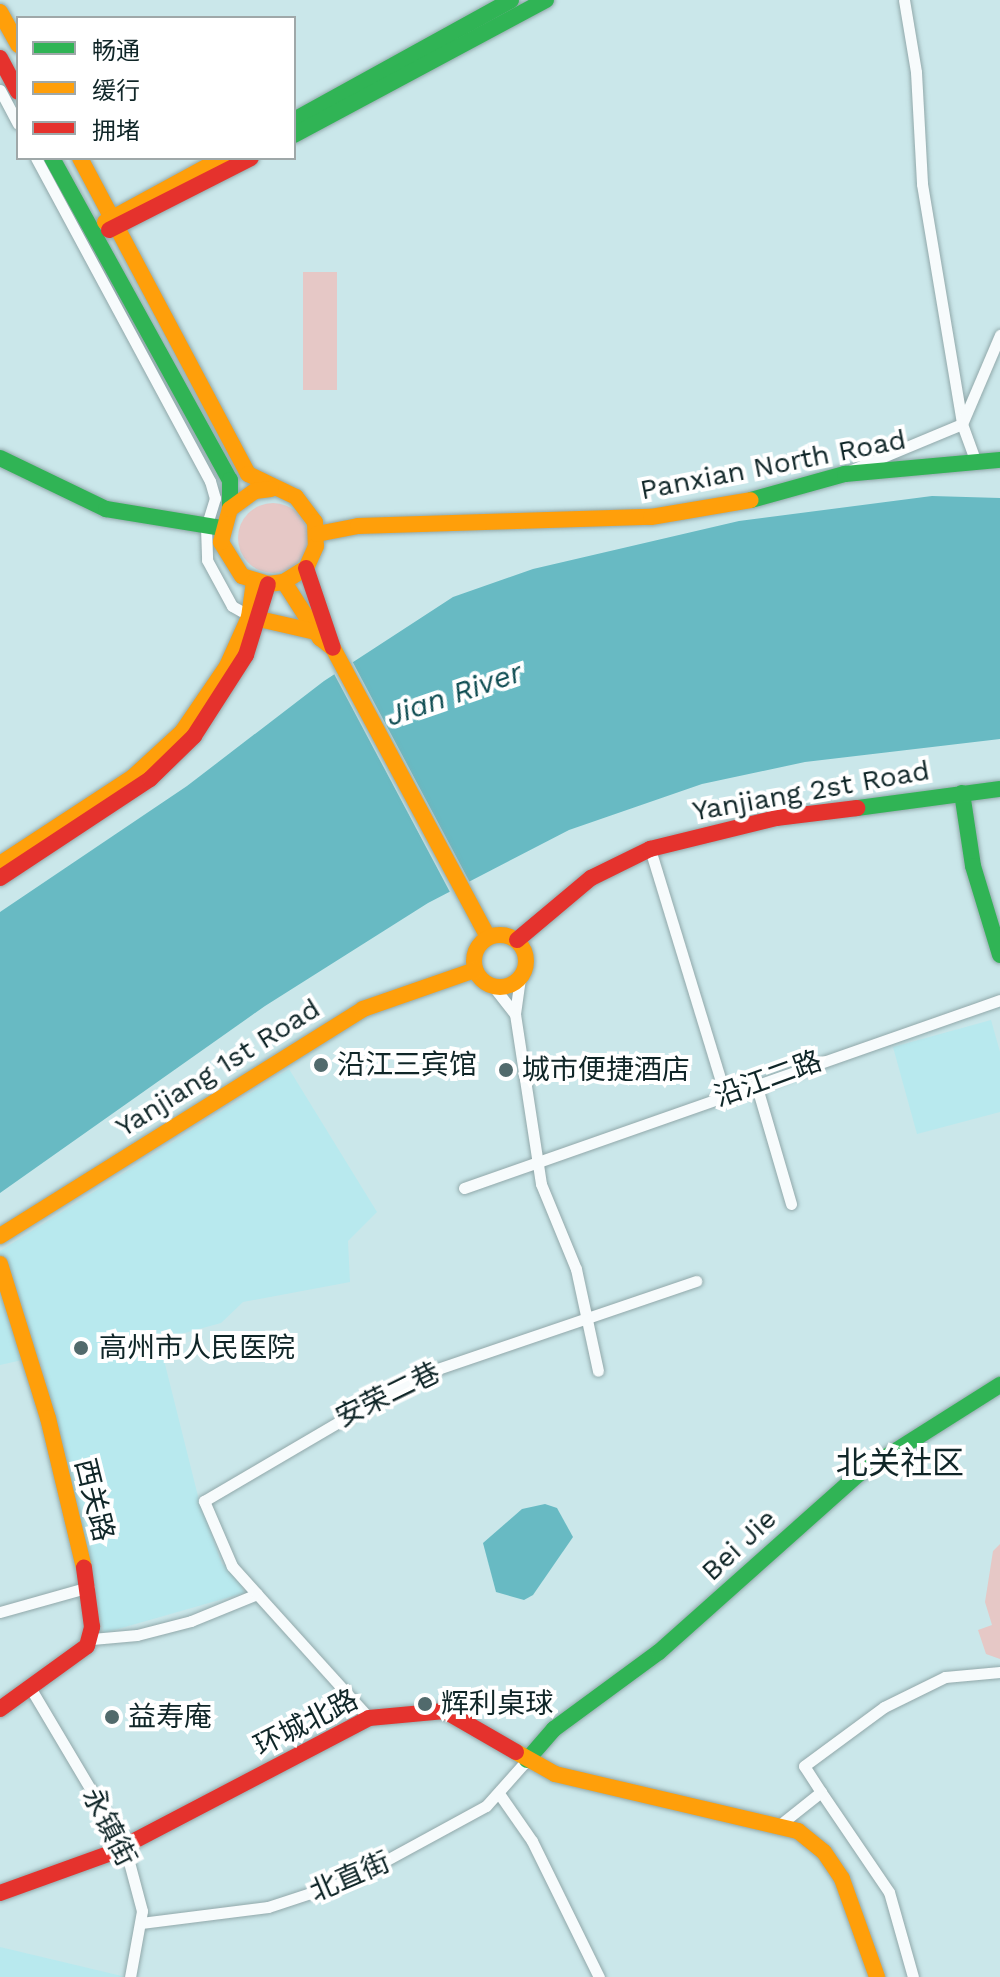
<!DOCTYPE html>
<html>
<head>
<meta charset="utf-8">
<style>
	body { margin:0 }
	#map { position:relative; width:1000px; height:1977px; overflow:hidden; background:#cae7ea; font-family:"Work Sans","Noto Sans SC",sans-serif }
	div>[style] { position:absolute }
	.built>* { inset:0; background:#b8e9ee }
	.green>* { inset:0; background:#e6c8c6; transform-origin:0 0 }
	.round { border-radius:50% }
	.water>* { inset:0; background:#68bac3 }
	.pier>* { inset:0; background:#cae7ea; transform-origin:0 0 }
	.roads { filter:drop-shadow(0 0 2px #91a8aa) drop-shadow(0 0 2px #91a8aa) }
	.street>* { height:11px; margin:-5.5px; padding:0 5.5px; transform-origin:5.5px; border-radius:5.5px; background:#f7fbfc }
	.fast>* { height:16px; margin:-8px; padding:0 8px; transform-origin:8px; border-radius:8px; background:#30b455 }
	.slow>* { height:16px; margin:-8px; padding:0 8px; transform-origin:8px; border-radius:8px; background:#ff9f0a }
	.slow>.ring { margin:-8px; padding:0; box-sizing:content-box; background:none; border:16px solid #ff9f0a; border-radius:50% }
	.jam>* { height:16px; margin:-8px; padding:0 8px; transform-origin:8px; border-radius:8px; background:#e5322d }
	.dots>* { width:22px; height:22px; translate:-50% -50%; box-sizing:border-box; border:4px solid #fff; border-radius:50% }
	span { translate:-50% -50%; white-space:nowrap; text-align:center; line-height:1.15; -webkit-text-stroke:8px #fff; paint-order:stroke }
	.street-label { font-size:28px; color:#102628 }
	.poi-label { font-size:28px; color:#102628 }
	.left { translate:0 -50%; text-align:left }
	.water-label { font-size:30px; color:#104e53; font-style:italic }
	.quarter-label { font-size:32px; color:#102628 }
	.legend { position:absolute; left:16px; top:16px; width:280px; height:144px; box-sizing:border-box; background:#fff; border:2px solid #9fa8a9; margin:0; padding:10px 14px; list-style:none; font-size:24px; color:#102628 }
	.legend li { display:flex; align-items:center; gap:16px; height:40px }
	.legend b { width:40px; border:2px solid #9fa8a9 }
</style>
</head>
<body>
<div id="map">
	<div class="built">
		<i style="clip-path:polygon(991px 1020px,1000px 1052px,1000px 1112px,917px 1134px,893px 1047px)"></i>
		<i style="clip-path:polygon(289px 1069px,377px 1212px,348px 1241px,350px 1282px,243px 1302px,221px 1323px,159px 1340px,199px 1500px,222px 1564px,237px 1575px,244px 1593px,104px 1633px,40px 1356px,0 1365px,0 1251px)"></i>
		<i style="clip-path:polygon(0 1947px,126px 1977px,0 1977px)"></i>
	</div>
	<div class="green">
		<i style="left:303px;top:272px;width:34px;height:118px"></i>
		<i class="round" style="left:238px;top:503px;width:70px;height:70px"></i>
		<i style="clip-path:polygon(1000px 1544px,1000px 1659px,986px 1654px,978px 1630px,992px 1625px,985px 1602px,993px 1551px)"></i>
	</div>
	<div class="water">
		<i style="clip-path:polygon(932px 496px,1000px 498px,1000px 739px,805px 762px,702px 784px,569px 830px,428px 903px,265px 1006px,0 1193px,0 912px,187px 786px,324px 681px,453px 597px,533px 569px,739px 521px)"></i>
		<i style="clip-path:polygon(545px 1504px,557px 1508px,573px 1537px,533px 1595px,524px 1600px,496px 1592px,483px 1543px,522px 1509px)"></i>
	</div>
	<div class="pier">
		<i style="left:350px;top:657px;width:258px;height:22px;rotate:62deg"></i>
	</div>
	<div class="roads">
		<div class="street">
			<i style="left:904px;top:0;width:73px;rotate:80.5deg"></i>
			<i style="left:916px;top:72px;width:112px;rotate:86.9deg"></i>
			<i style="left:922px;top:184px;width:243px;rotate:80.5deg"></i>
			<i style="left:962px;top:424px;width:38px;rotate:70deg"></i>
			<i style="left:0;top:90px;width:38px;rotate:62deg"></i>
			<i style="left:36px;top:158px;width:367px;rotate:61.7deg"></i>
			<i style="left:210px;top:481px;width:18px;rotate:74deg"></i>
			<i style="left:215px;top:498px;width:30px;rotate:107deg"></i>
			<i style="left:206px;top:527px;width:33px;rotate:88deg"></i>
			<i style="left:207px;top:560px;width:52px;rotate:61.5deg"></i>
			<i style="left:232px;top:606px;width:25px;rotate:29deg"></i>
			<i style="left:849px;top:471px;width:122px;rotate:-22.6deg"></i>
			<i style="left:962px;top:424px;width:97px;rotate:-66.9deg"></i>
			<i style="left:650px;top:849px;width:257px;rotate:73deg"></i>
			<i style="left:520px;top:978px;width:36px;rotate:98deg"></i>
			<i style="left:515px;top:1014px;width:172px;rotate:81.3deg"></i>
			<i style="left:541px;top:1184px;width:92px;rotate:67.6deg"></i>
			<i style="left:576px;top:1269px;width:104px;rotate:77.8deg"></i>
			<i style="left:493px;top:986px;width:36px;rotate:52deg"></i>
			<i style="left:756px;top:1084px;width:125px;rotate:73.7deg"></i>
			<i style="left:464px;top:1188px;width:568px;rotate:-19.33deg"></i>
			<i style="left:257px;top:1594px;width:38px;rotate:-132deg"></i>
			<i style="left:232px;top:1566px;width:71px;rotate:-113.3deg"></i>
			<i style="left:204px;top:1501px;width:247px;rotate:-30.4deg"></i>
			<i style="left:417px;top:1376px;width:295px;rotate:-18.8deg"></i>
			<i style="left:0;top:1612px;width:92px;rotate:-15.7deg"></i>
			<i style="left:92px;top:1639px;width:45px;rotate:-5.1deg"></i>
			<i style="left:137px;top:1635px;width:56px;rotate:-14.5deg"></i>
			<i style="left:191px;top:1621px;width:71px;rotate:-22.2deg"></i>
			<i style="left:257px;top:1594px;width:167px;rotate:47.9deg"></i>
			<i style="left:31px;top:1689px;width:184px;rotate:59.3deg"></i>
			<i style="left:125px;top:1847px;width:66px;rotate:75.1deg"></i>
			<i style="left:142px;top:1911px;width:67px;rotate:100.3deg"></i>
			<i style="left:821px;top:1792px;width:121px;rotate:55.8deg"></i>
			<i style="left:889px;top:1892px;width:88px;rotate:74.2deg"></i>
			<i style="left:500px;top:1795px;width:56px;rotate:55.2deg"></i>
			<i style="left:532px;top:1841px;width:152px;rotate:63.8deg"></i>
			<i style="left:782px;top:1823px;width:50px;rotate:-38.5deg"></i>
			<i style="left:821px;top:1792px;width:31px;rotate:-123deg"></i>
			<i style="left:804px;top:1766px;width:99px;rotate:-36.4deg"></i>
			<i style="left:884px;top:1707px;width:68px;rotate:-26.2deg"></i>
			<i style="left:945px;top:1677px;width:55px;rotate:-5.2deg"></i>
			<i style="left:141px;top:1923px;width:128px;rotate:-7.2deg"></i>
			<i style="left:268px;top:1907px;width:86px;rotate:-18.2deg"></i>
			<i style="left:350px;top:1880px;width:155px;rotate:-28.6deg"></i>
			<i style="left:486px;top:1806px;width:62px;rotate:-48.3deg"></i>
		</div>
		<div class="fast">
			<i style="left:294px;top:120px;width:248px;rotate:-28.9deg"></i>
			<i style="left:294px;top:135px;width:286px;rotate:-28.2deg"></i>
			<i style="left:52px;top:158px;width:368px;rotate:61.1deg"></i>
			<i style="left:230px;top:480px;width:29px;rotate:90deg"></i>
			<i style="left:0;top:458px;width:118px;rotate:25.7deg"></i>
			<i style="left:106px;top:509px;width:118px;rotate:9.3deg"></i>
			<i style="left:751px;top:500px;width:98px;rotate:-15.5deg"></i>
			<i style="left:845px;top:474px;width:156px;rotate:-5.2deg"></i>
			<i style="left:962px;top:793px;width:74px;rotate:81.4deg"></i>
			<i style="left:973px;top:866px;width:93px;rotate:73.1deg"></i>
			<i style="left:857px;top:808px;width:144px;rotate:-7.6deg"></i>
			<i style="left:527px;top:1760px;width:41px;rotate:-48.9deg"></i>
			<i style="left:554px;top:1729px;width:130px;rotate:-36.3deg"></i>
			<i style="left:659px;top:1652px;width:268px;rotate:-41.7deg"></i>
			<i style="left:859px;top:1474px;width:167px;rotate:-32.3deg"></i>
		</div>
		<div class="slow">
			<i style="left:0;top:12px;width:38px;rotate:61deg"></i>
			<i style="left:80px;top:158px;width:358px;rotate:62deg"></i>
			<i style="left:248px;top:474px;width:53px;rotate:25.6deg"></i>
			<i style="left:296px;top:497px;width:31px;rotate:53deg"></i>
			<i style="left:315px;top:522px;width:24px;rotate:88deg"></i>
			<i style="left:316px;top:546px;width:24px;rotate:114deg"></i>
			<i style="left:306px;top:568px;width:26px;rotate:148deg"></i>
			<i style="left:284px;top:582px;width:16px;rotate:173deg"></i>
			<i style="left:268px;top:584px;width:27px;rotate:-163deg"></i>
			<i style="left:242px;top:576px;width:40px;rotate:-122deg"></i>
			<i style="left:221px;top:542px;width:34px;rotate:-75deg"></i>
			<i style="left:230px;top:509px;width:31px;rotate:-36deg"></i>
			<i style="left:255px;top:491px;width:16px;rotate:-7deg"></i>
			<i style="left:105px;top:222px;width:134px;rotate:-28.5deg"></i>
			<i style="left:317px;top:534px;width:42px;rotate:-11deg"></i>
			<i style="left:358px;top:526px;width:293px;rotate:-1.8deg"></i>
			<i style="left:651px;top:517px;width:101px;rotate:-9.6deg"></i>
			<i style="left:284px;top:582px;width:67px;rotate:57.3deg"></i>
			<i style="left:320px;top:638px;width:16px;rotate:38deg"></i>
			<i style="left:333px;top:648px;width:328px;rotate:61.8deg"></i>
			<i style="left:259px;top:619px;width:58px;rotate:12.8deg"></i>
			<i style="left:0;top:864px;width:159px;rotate:-33.2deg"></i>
			<i style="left:133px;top:777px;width:67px;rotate:-42.6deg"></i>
			<i style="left:182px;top:732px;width:80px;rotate:-55.7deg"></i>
			<i style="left:227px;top:666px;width:54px;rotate:-65.8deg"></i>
			<i style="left:249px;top:617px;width:35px;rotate:-82deg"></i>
			<i class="ring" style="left:474px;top:935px;width:36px;height:36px"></i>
			<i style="left:0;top:1236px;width:428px;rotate:-32deg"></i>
			<i style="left:363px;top:1009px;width:119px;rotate:-19.2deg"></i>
			<i style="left:0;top:1264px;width:161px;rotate:72.7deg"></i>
			<i style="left:48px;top:1418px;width:154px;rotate:76.5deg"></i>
			<i style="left:516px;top:1752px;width:45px;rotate:29.4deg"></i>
			<i style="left:555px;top:1774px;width:250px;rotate:13.2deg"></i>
			<i style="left:798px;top:1831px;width:33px;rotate:39deg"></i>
			<i style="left:824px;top:1852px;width:32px;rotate:56deg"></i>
			<i style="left:842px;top:1879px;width:104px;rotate:70.3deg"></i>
		</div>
		<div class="jam">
			<i style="left:0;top:58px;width:38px;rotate:62deg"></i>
			<i style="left:109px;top:230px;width:159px;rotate:-26.9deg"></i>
			<i style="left:306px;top:568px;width:84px;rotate:71.4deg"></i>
			<i style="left:0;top:878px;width:180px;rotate:-33.4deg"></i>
			<i style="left:150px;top:779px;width:62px;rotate:-44.3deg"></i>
			<i style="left:194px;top:736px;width:96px;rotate:-57.3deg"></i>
			<i style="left:246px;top:655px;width:74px;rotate:-72.8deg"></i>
			<i style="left:517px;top:940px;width:97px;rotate:-40deg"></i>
			<i style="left:591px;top:878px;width:66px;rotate:-26.2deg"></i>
			<i style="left:650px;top:849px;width:130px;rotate:-13.8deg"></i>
			<i style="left:776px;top:818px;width:82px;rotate:-7deg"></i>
			<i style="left:0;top:1709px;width:107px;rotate:-35.9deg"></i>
			<i style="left:87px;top:1646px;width:20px;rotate:-75deg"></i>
			<i style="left:92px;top:1627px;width:60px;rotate:-97.7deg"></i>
			<i style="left:0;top:1893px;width:118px;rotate:-19.8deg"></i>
			<i style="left:111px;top:1853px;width:291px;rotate:-27.6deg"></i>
			<i style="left:369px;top:1718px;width:76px;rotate:-5.3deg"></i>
			<i style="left:445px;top:1711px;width:82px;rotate:30deg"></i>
		</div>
	</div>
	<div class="dots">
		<i style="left:321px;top:1065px;background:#516a6c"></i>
		<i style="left:506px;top:1070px;background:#516a6c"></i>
		<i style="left:81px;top:1348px;background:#516a6c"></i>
		<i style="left:425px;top:1704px;background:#516a6c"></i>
		<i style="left:112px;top:1717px;background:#516a6c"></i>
	</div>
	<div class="street-label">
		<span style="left:773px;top:465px;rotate:-11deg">Panxian North Road</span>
		<span style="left:811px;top:791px;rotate:-10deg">Yanjiang 2st Road</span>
		<span style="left:218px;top:1068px;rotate:-32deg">Yanjiang 1st Road</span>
		<span style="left:768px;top:1079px;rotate:-20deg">沿江二路</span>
		<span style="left:388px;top:1395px;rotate:-26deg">安荣二巷</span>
		<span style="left:94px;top:1500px;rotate:76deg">西关路</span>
		<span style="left:739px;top:1545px;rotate:-43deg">Bei Jie</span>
		<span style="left:306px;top:1723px;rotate:-27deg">环城北路</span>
		<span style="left:109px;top:1827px;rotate:63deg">永镇街</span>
		<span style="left:350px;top:1877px;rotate:-23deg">北直街</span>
	</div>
	<div class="poi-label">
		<span class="left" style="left:337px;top:1065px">沿江三宾馆</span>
		<span class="left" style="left:522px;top:1070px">城市便捷酒店</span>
		<span class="left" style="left:99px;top:1348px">高州市人民医院</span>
		<span class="left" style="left:441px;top:1704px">辉利桌球</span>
		<span class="left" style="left:128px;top:1717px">益寿庵</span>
	</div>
	<div class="water-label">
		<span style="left:454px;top:694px;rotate:-19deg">Jian River</span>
	</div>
	<div class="quarter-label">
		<span style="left:900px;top:1463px">北关社区</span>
	</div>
	<ul class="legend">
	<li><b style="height:10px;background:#30b455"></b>畅通</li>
	<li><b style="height:10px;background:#ff9f0a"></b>缓行</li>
	<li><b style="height:10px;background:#e5322d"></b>拥堵</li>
	</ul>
</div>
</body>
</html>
